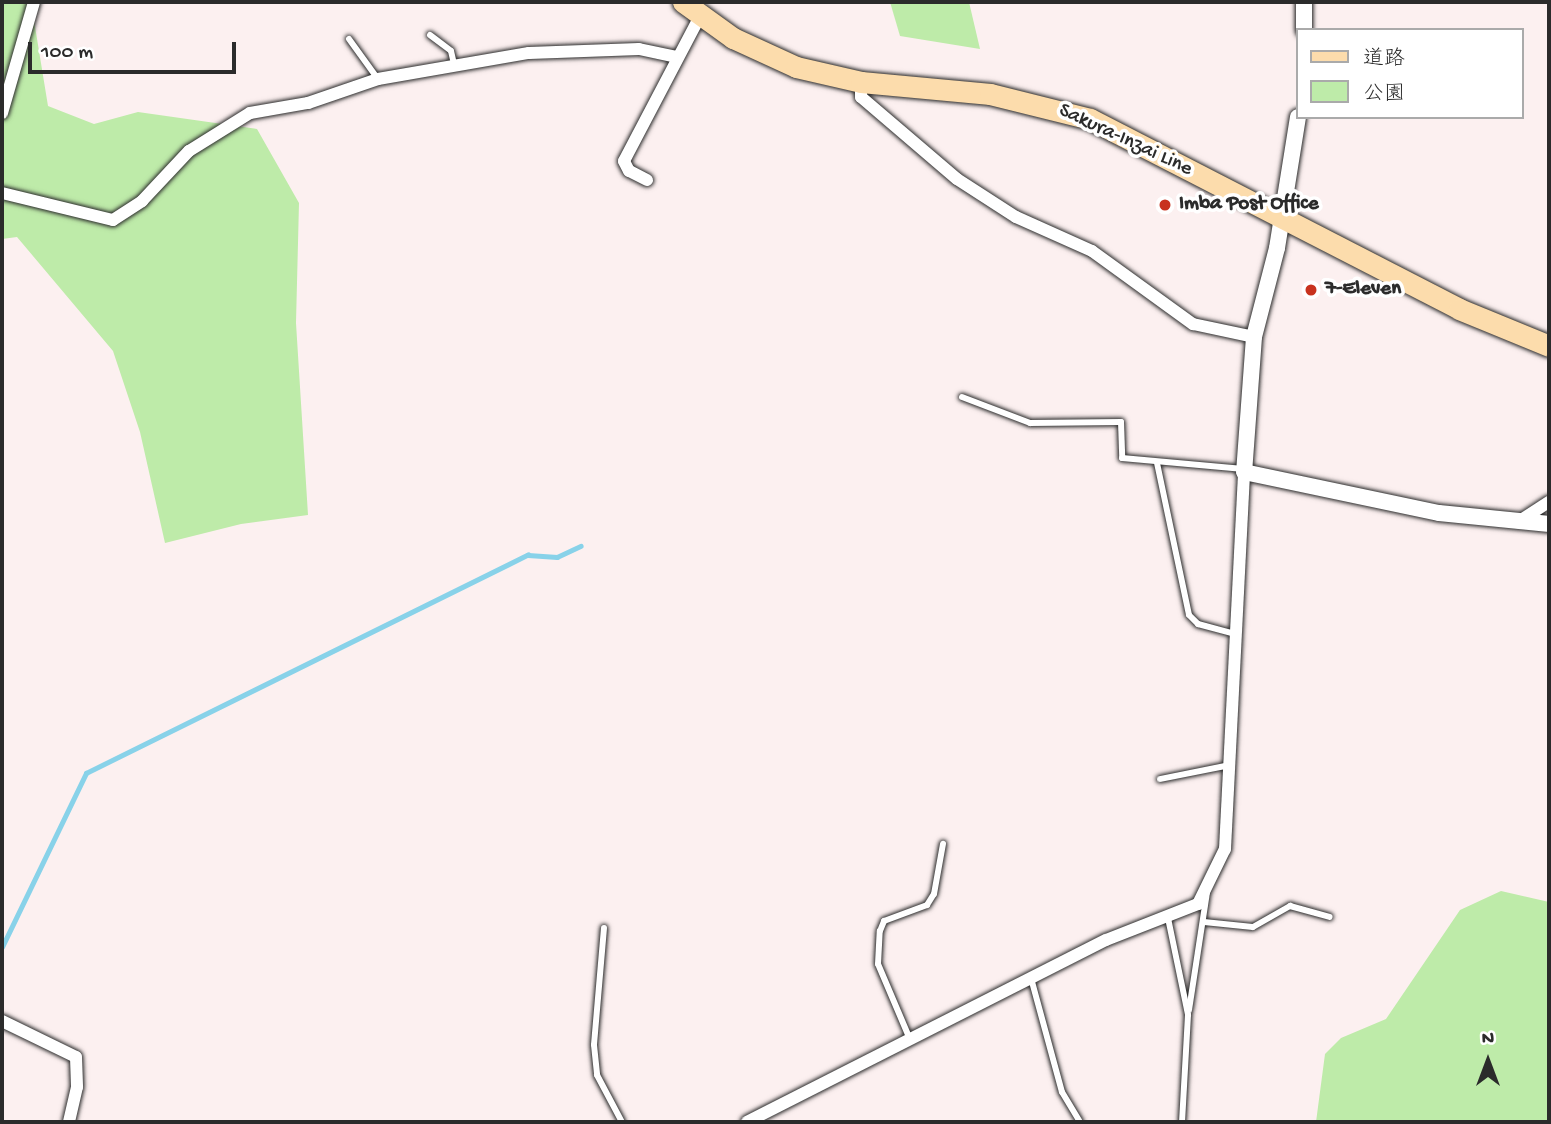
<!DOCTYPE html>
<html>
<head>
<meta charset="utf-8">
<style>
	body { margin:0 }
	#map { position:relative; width:1551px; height:1124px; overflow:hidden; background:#fcf0f0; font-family:"Gochi Hand","Klee One",sans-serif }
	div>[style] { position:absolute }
	.green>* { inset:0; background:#beeba9 }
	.stream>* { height:4.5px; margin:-2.25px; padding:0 2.25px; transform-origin:2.25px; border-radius:2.25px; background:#88d2e9 }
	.roads { filter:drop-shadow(0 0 2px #2b2b2b) drop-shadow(0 0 2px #2b2b2b) }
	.service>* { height:6px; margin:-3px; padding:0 3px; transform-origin:3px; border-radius:3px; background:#fff }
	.minor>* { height:12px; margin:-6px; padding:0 6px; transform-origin:6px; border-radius:6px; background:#fff }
	.tertiary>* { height:16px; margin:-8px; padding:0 8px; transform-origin:8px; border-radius:8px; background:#fff }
	.primary>* { height:21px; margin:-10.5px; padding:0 10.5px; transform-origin:10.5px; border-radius:10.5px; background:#fcdcac }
	.dots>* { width:19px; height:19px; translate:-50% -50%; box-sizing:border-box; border:4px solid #fff; border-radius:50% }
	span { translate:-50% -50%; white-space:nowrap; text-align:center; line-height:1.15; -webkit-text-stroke:7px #fff; paint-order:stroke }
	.street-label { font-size:21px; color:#2b2b2b }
	.poi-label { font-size:21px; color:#2b2b2b; font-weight:700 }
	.left { translate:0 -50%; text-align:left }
	.frame { position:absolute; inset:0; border:4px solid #2b2b2b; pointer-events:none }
	.legend { position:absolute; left:1296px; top:28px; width:228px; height:91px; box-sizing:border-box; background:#fff; border:2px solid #aaa; margin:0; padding:9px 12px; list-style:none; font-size:21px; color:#2b2b2b }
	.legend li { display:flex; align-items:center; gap:14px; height:35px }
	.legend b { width:35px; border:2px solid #aaa }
	.north { position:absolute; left:1453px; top:1026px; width:70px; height:70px; -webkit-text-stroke:5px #fff; paint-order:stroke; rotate:0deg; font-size:19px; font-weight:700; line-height:28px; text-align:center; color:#2b2b2b }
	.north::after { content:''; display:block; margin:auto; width:24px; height:32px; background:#2b2b2b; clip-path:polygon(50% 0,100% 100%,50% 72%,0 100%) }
	.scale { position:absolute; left:28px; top:42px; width:208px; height:32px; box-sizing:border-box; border:4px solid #2b2b2b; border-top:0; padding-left:9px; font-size:21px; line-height:24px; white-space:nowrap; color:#2b2b2b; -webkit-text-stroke:5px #fff; paint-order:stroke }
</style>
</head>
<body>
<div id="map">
	<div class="green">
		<i style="clip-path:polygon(2px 2px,31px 2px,48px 106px,94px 124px,138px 112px,257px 129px,299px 203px,296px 323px,308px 515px,241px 524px,165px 543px,140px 432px,113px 351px,17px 237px,2px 239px)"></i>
		<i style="clip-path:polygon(890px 2px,969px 2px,980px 49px,900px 36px)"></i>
		<i style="clip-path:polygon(1501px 891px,1549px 902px,1549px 1122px,1316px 1122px,1325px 1054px,1341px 1038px,1386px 1019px,1460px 910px)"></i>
	</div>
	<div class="stream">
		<i style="left:2px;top:947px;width:193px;rotate:-64.2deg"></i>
		<i style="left:86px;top:773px;width:493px;rotate:-26.3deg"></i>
		<i style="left:528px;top:555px;width:29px;rotate:4deg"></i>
		<i style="left:557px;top:557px;width:26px;rotate:-25deg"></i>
	</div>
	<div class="roads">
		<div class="service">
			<i style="left:430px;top:35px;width:26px;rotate:37deg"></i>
			<i style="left:451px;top:51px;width:17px;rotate:77deg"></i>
			<i style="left:349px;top:39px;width:49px;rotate:54.1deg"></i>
			<i style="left:962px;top:397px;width:73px;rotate:20.9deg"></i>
			<i style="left:1030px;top:423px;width:91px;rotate:-0.6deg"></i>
			<i style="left:1121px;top:422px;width:36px;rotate:88deg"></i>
			<i style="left:1122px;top:458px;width:122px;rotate:5.2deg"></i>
			<i style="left:1157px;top:463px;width:155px;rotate:78.1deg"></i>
			<i style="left:1189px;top:615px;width:13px;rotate:45deg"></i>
			<i style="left:1198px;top:624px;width:38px;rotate:15deg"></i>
			<i style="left:1160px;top:779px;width:71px;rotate:-11.3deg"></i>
			<i style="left:1168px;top:918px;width:99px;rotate:78.3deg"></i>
			<i style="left:1188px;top:1015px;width:107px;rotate:93.2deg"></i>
			<i style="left:1204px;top:922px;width:49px;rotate:5.8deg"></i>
			<i style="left:1253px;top:927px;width:43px;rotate:-29.6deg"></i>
			<i style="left:1290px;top:906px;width:41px;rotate:15.4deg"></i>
			<i style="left:604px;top:928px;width:117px;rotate:94.9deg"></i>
			<i style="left:594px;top:1045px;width:30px;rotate:84deg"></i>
			<i style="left:597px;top:1075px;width:53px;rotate:62deg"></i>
			<i style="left:1031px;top:978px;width:118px;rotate:74.8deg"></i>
			<i style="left:1062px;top:1092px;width:35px;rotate:59deg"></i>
			<i style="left:1189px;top:1010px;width:118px;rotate:-81.3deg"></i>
			<i style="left:909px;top:1037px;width:79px;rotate:-113deg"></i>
			<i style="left:878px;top:964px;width:33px;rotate:-87deg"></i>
			<i style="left:880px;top:931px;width:11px;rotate:-68deg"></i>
			<i style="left:884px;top:921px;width:46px;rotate:-20.4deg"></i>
			<i style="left:927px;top:905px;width:13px;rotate:-58deg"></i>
			<i style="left:934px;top:894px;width:51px;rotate:-79.8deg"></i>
		</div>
		<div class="minor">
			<i style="left:861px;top:82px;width:15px;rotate:90deg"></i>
			<i style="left:861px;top:97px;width:126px;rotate:40.5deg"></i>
			<i style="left:957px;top:179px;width:70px;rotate:32.8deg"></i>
			<i style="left:1016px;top:217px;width:83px;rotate:24.1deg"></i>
			<i style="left:1092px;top:251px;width:125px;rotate:35.9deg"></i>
			<i style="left:1193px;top:324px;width:62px;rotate:12deg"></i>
			<i style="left:2px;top:113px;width:116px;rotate:-73.9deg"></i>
			<i style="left:647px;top:180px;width:20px;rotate:-153deg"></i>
			<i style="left:629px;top:171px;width:11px;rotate:-117deg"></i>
			<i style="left:624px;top:161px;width:164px;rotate:-62.3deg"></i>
			<i style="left:2px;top:193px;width:114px;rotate:13.7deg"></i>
			<i style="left:113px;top:220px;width:35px;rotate:-33deg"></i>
			<i style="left:142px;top:201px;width:69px;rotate:-46.8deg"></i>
			<i style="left:189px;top:151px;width:72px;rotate:-31.9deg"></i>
			<i style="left:250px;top:113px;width:59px;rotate:-9.8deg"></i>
			<i style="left:308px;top:103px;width:74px;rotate:-18.9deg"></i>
			<i style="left:378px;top:79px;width:153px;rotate:-9.8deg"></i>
			<i style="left:529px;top:53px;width:110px;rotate:-2.1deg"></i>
			<i style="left:639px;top:49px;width:38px;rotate:12deg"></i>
			<i style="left:1518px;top:522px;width:37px;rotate:-33deg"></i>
			<i style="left:2px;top:1021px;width:82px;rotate:25.9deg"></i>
			<i style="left:76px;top:1057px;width:30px;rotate:88deg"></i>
			<i style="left:77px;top:1087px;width:36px;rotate:103deg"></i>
			<i style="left:747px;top:1122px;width:402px;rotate:-26.9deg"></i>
			<i style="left:1106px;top:940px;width:99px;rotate:-21.4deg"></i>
			<i style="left:1198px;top:904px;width:61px;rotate:-63.9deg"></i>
			<i style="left:1225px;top:849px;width:377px;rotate:-87.1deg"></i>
		</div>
		<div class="tertiary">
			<i style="left:1304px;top:30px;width:28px;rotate:-90deg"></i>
			<i style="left:1298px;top:117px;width:133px;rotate:99.1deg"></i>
			<i style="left:1277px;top:248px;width:92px;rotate:104.5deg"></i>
			<i style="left:1254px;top:337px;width:135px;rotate:94.2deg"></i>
			<i style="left:1244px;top:472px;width:199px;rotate:11.9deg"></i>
			<i style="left:1439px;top:513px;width:111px;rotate:5.7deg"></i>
		</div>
		<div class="primary">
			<i style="left:683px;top:2px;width:62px;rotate:35.8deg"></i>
			<i style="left:733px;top:38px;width:69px;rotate:24.7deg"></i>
			<i style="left:796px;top:67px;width:67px;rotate:13deg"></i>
			<i style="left:861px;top:82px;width:130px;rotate:5.3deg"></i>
			<i style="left:990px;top:94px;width:103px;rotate:14deg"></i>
			<i style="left:1090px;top:119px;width:415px;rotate:27.2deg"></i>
			<i style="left:1459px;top:309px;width:97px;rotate:22.3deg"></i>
		</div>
	</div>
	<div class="dots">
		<i style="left:1165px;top:205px;background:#c8321e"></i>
		<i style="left:1311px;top:290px;background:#c8321e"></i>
	</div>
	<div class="street-label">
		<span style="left:1125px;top:141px;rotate:25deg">Sakura-Inzai Line</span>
	</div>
	<div class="poi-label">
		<span class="left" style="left:1179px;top:205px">Imba Post Office</span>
		<span class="left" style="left:1325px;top:290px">7-Eleven</span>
	</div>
	<div class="frame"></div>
	<ul class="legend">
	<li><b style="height:9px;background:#fcdcac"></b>道路</li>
	<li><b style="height:19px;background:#beeba9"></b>公園</li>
	</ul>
	<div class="north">N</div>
	<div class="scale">100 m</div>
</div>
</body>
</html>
